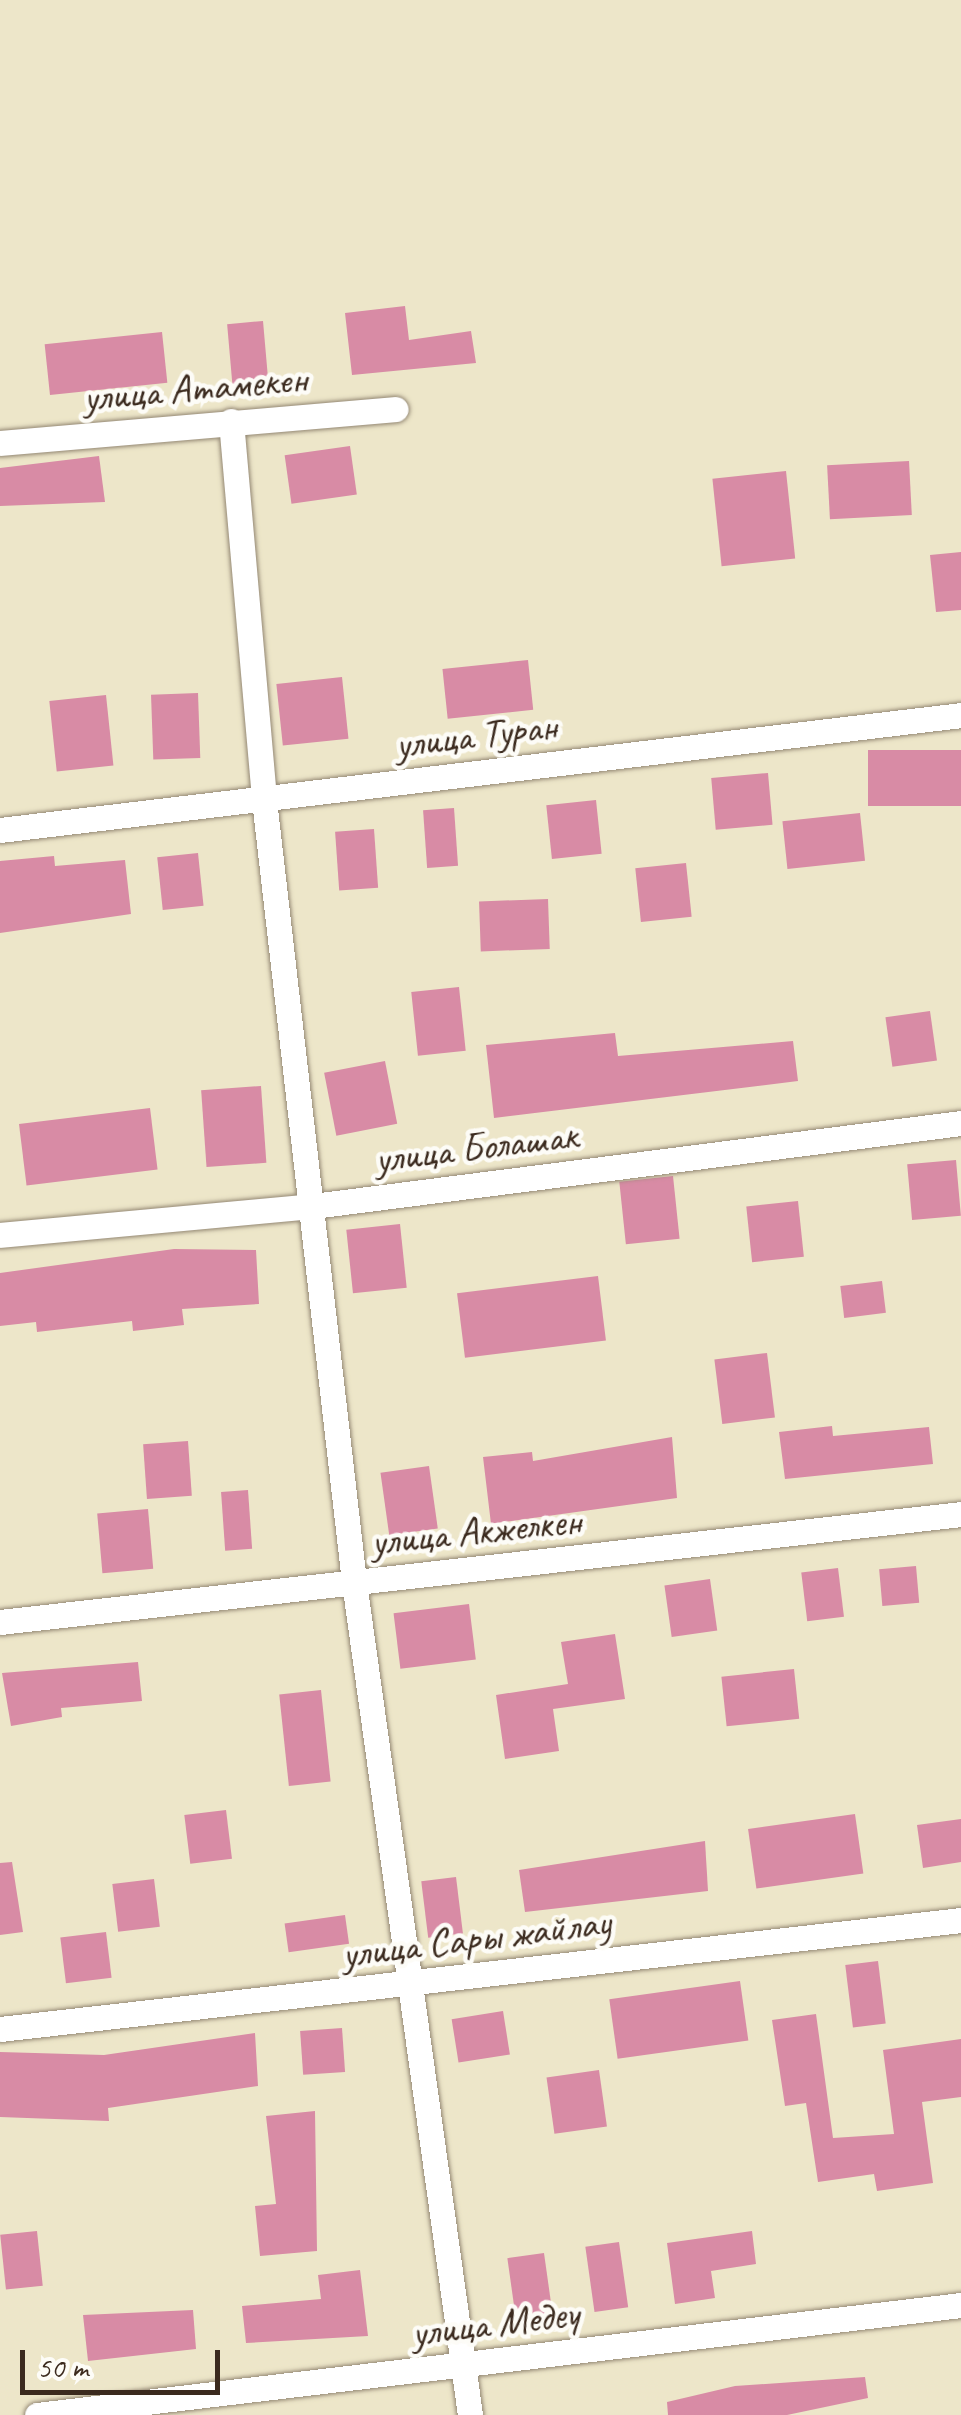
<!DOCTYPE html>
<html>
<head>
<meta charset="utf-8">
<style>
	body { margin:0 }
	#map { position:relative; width:961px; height:2415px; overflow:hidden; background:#ede6c9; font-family:Caveat,sans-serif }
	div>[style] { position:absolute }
	.building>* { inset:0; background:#d88ba5; transform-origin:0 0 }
	.roads { filter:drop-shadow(0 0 2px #948874) drop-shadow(0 0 2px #948874) }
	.minor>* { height:25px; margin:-12.5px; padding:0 12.5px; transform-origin:12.5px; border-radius:12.5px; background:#fff }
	span { translate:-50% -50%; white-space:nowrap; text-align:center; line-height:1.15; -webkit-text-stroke:9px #fdfcf7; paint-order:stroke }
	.street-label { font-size:40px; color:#3b2a1e }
	.scale { position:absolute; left:20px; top:2350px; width:200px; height:45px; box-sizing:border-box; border:5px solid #3b2a1e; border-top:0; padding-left:12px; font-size:30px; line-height:35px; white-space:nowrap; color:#3b2a1e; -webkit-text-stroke:8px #fdfcf7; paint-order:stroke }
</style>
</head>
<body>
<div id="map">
	<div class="building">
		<i style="clip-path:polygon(405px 306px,409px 340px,471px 331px,476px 363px,352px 375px,345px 313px)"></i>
		<i style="left:263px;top:321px;width:61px;height:36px;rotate:85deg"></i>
		<i style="left:162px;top:332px;width:51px;height:118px;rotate:84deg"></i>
		<i style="left:350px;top:446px;width:49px;height:66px;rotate:82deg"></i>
		<i style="clip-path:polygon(99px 456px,105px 502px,0 506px,0 468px)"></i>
		<i style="left:909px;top:461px;width:54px;height:82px;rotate:87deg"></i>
		<i style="left:786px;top:471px;width:88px;height:74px;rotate:84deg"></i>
		<i style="clip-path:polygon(961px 552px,961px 610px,936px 612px,930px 555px)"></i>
		<i style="left:528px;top:660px;width:50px;height:86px;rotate:84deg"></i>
		<i style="left:342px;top:677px;width:62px;height:66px;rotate:84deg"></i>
		<i style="left:198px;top:693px;width:65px;height:47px;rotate:88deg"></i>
		<i style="left:106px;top:695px;width:71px;height:57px;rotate:84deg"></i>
		<i style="left:961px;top:750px;width:56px;height:93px;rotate:90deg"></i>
		<i style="left:768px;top:773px;width:52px;height:57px;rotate:85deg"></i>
		<i style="left:596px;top:800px;width:54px;height:50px;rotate:84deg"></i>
		<i style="left:454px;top:808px;width:58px;height:31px;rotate:86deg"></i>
		<i style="left:860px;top:813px;width:48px;height:78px;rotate:84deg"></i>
		<i style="left:374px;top:829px;width:59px;height:39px;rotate:86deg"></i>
		<i style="left:198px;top:853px;width:53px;height:41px;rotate:84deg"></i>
		<i style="clip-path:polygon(54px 856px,55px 866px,125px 860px,131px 914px,0 933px,0 861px)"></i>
		<i style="left:686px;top:863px;width:54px;height:51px;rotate:84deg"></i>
		<i style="left:548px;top:899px;width:50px;height:69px;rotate:88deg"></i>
		<i style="left:459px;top:987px;width:64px;height:48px;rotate:84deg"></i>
		<i style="left:930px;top:1011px;width:50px;height:45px;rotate:82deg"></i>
		<i style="clip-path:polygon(615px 1033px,618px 1056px,793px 1041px,798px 1081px,494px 1118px,486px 1045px)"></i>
		<i style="left:385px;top:1061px;width:64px;height:62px;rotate:79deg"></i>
		<i style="left:261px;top:1086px;width:77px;height:60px;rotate:86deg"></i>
		<i style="left:150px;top:1108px;width:62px;height:132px;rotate:83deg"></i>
		<i style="left:956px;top:1160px;width:56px;height:49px;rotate:85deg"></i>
		<i style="left:673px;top:1176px;width:63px;height:54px;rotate:84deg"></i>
		<i style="left:798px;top:1201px;width:56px;height:52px;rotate:84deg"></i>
		<i style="left:400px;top:1224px;width:64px;height:54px;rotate:84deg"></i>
		<i style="clip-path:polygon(174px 1249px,256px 1250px,259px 1304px,182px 1309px,184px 1325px,133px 1331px,132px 1321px,37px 1332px,36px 1322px,0 1326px,0 1273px)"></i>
		<i style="left:598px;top:1276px;width:65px;height:142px;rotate:83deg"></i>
		<i style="left:882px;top:1281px;width:32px;height:42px;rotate:83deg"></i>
		<i style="left:767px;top:1353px;width:65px;height:53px;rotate:83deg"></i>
		<i style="clip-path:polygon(832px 1426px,833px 1436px,929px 1427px,933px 1464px,785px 1479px,779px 1432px)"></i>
		<i style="clip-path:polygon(672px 1437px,677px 1498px,491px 1524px,483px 1457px,532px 1452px,533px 1461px)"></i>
		<i style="left:188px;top:1441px;width:55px;height:45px;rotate:86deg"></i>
		<i style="left:429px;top:1466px;width:63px;height:49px;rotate:82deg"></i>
		<i style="left:248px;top:1490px;width:59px;height:27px;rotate:86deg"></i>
		<i style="left:148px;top:1509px;width:60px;height:51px;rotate:85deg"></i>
		<i style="left:916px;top:1566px;width:37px;height:37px;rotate:85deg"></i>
		<i style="left:838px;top:1568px;width:49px;height:37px;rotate:83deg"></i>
		<i style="left:710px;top:1579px;width:52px;height:46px;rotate:82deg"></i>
		<i style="left:469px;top:1604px;width:56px;height:76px;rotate:83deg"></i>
		<i style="clip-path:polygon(615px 1634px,625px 1699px,553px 1709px,559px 1751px,505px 1759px,496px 1695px,568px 1684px,561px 1642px)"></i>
		<i style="clip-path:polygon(138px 1662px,142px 1701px,61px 1708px,62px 1717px,11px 1726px,2px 1673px)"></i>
		<i style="left:794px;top:1669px;width:50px;height:73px;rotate:84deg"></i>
		<i style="left:321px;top:1690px;width:92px;height:42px;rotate:84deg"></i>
		<i style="left:226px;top:1810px;width:49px;height:42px;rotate:83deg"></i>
		<i style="left:855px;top:1814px;width:60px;height:108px;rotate:82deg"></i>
		<i style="clip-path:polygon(961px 1819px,961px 1862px,923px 1868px,917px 1825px)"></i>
		<i style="clip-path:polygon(705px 1841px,708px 1891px,525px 1912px,519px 1870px)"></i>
		<i style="clip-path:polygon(12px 1862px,23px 1932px,0 1935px,0 1863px)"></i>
		<i style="left:456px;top:1877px;width:57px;height:35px;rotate:83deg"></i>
		<i style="left:154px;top:1879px;width:48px;height:42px;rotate:83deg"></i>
		<i style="left:345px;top:1915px;width:29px;height:61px;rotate:82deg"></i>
		<i style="left:106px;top:1932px;width:46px;height:46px;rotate:83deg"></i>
		<i style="left:878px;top:1961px;width:63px;height:33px;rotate:83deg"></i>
		<i style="left:740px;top:1981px;width:60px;height:132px;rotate:82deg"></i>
		<i style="left:503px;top:2011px;width:44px;height:52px;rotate:81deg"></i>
		<i style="clip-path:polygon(816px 2014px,833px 2138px,894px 2134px,883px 2050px,961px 2039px,961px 2097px,922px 2102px,933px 2183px,877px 2191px,874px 2174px,818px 2182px,806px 2103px,785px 2106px,772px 2020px)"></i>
		<i style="left:342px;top:2028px;width:44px;height:42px;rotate:86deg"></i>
		<i style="clip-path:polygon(255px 2033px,258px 2086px,108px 2108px,109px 2121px,0 2117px,0 2052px,104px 2055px)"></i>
		<i style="left:599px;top:2070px;width:57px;height:53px;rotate:82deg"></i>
		<i style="clip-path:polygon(315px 2111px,317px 2251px,260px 2256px,255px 2206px,276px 2204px,266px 2116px)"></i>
		<i style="left:37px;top:2231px;width:55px;height:37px;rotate:84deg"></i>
		<i style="clip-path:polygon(752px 2231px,756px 2264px,711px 2271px,715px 2298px,675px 2304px,667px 2243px)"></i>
		<i style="left:619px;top:2242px;width:66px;height:34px;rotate:82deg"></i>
		<i style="left:544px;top:2253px;width:63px;height:37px;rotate:82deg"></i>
		<i style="clip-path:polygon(360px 2270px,368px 2336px,246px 2343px,242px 2306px,321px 2299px,318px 2275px)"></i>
		<i style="clip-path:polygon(193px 2310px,196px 2349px,88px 2361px,83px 2315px)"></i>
		<i style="clip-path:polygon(865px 2377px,868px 2398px,787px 2415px,668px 2415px,667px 2402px,735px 2386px)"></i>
	</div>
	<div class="roads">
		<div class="minor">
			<i style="left:231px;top:421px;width:380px;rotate:85deg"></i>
			<i style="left:264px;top:800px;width:787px;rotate:83.43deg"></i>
			<i style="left:354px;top:1582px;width:841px;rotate:82.07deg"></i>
			<i style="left:0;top:443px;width:397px;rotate:-4.9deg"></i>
			<i style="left:0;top:830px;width:968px;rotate:-6.82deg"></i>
			<i style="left:0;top:1235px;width:314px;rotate:-5.3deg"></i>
			<i style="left:313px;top:1206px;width:653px;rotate:-7.3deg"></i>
			<i style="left:0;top:1622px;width:967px;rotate:-6.41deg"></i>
			<i style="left:0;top:2029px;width:967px;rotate:-6.47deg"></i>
			<i style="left:37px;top:2415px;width:931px;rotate:-6.79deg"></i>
		</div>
	</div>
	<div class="street-label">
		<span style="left:195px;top:388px;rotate:-5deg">улица Атамекен</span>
		<span style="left:476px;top:735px;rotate:-7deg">улица Туран</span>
		<span style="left:476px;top:1147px;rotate:-7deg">улица Болашак</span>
		<span style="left:476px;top:1531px;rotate:-6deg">улица Акжелкен</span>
		<span style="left:476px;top:1938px;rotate:-7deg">улица Сары жайлау</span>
		<span style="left:495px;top:2323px;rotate:-7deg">улица Медеу</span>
	</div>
	<div class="scale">50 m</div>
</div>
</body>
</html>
